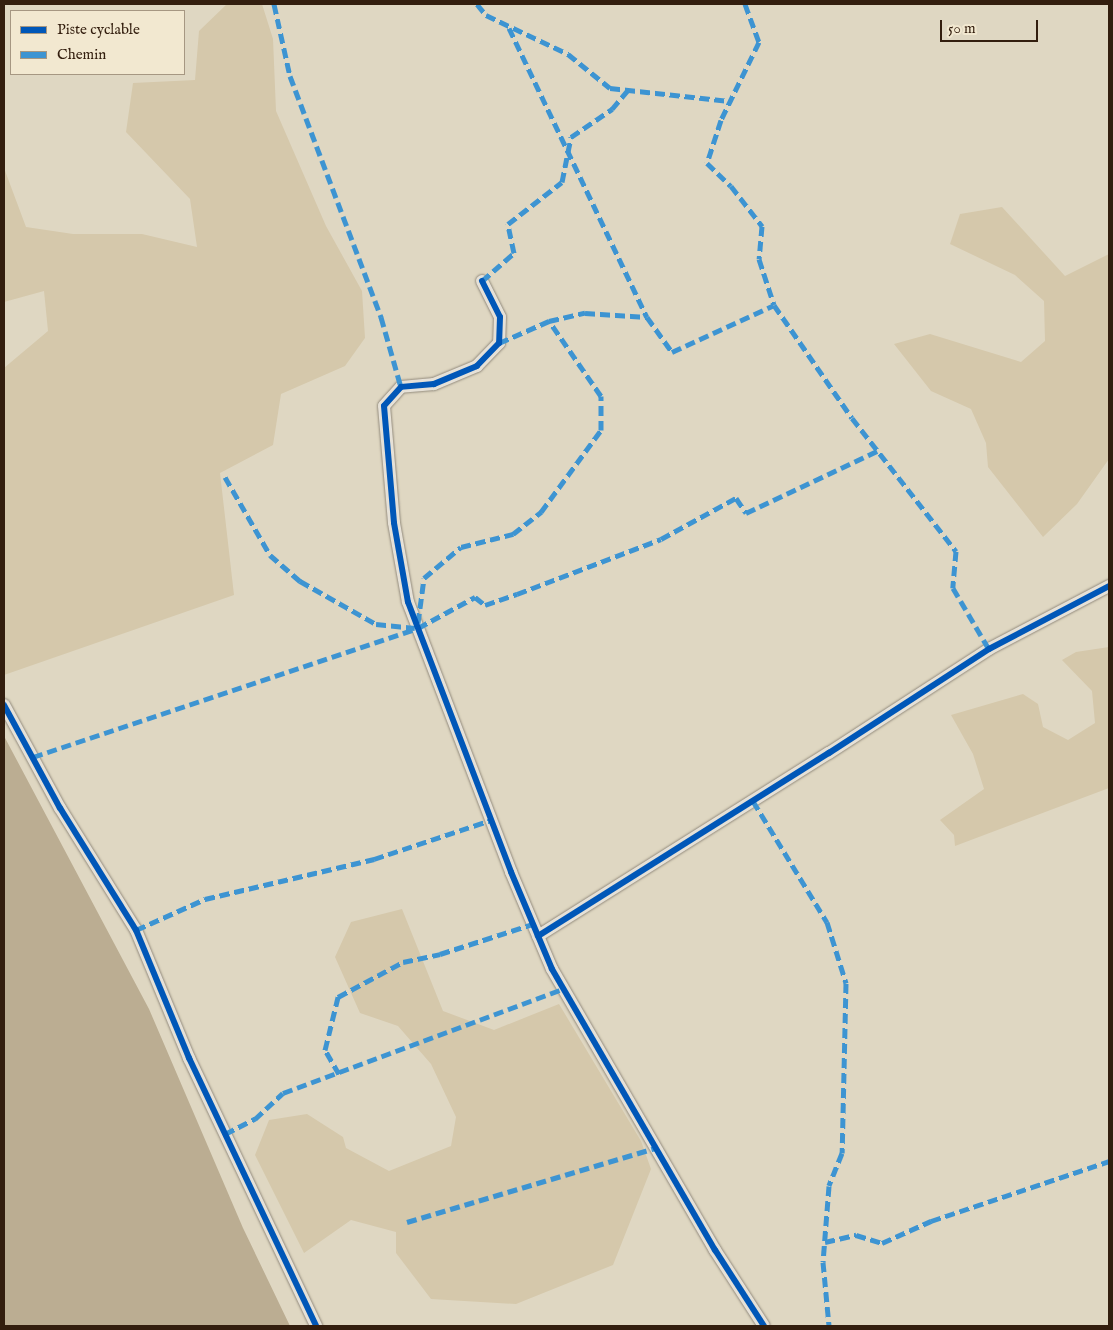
<!DOCTYPE html>
<html>
<head>
<meta charset="utf-8">
<style>
	body { margin:0 }
	#map { position:relative; width:1113px; height:1330px; overflow:hidden; background:#dfd7c2; font-family:"IM FELL English",serif }
	div>[style] { position:absolute }
	.green>* { inset:0; background:#d5c8ab }
	.water>* { inset:0; background:#bbad92 }
	.roads { filter:drop-shadow(0 0 1px #938b7d) drop-shadow(0 0 1px #938b7d) }
	.street>* { height:12px; margin:-6px; padding:0 6px; transform-origin:6px; border-radius:6px; background:#e6e1d7 }
	.quiet>* { height:5px; margin-top:-2.5px; transform-origin:0; background:repeating-linear-gradient(90deg,#3d94d2 0 10px,transparent 0 15px) }
	.cycleway>* { height:6px; margin:-3px; padding:0 3px; transform-origin:3px; border-radius:3px; background:#0057b8 }
	span { translate:-50% -50%; white-space:nowrap; text-align:center; line-height:1.15; -webkit-text-stroke:5px #f2e8d0; paint-order:stroke }
	.frame { position:absolute; inset:0; border:5px solid #331e0e; pointer-events:none }
	.legend { position:absolute; left:10px; top:10px; width:175px; height:65px; box-sizing:border-box; background:#f2e8d0; border:1px solid #a69782; margin:0; padding:6px 9px; list-style:none; font-size:15px; color:#331e0e }
	.legend li { display:flex; align-items:center; gap:10px; height:25px }
	.legend b { width:25px; border:1px solid #a69782 }
	.scale { position:absolute; left:940px; top:20px; width:98px; height:22px; box-sizing:border-box; border:2px solid #331e0e; border-top:0; padding-left:6px; font-size:15px; line-height:18px; white-space:nowrap; color:#331e0e; -webkit-text-stroke:4px #f2e8d0; paint-order:stroke }
</style>
</head>
<body>
<div id="map">
	<div class="green">
		<i style="clip-path:polygon(227px 4px,262px 4px,273px 39px,276px 111px,326px 226px,362px 291px,365px 338px,345px 366px,281px 394px,273px 445px,220px 473px,234px 595px,4px 675px,4px 368px,48px 331px,44px 291px,4px 302px,4px 168px,26px 227px,73px 234px,142px 234px,197px 247px,190px 199px,126px 132px,133px 83px,195px 80px,199px 31px)"></i>
		<i style="clip-path:polygon(1002px 207px,1065px 276px,1109px 254px,1109px 459px,1077px 504px,1043px 537px,988px 467px,986px 443px,971px 409px,931px 391px,894px 344px,930px 334px,1021px 362px,1045px 341px,1044px 301px,1015px 275px,950px 244px,960px 214px)"></i>
		<i style="clip-path:polygon(1109px 647px,1109px 788px,955px 846px,954px 835px,940px 820px,984px 789px,973px 754px,951px 715px,1023px 694px,1038px 704px,1043px 727px,1068px 740px,1095px 723px,1092px 691px,1062px 660px,1076px 652px)"></i>
		<i style="clip-path:polygon(402px 909px,443px 1011px,494px 1030px,559px 1004px,641px 1141px,651px 1169px,613px 1265px,516px 1304px,431px 1299px,396px 1253px,396px 1232px,351px 1220px,304px 1253px,255px 1155px,269px 1120px,307px 1114px,343px 1137px,346px 1148px,389px 1171px,451px 1146px,456px 1117px,431px 1064px,398px 1026px,360px 1013px,335px 957px,351px 922px)"></i>
	</div>
	<div class="water">
		<i style="clip-path:polygon(4px 736px,149px 1009px,243px 1228px,290px 1326px,4px 1326px)"></i>
	</div>
	<div class="roads">
		<div class="street">
			<i style="left:482px;top:281px;width:40px;rotate:63.4deg"></i>
			<i style="left:500px;top:317px;width:26px;rotate:92deg"></i>
			<i style="left:499px;top:343px;width:32px;rotate:134deg"></i>
			<i style="left:477px;top:366px;width:47px;rotate:157.3deg"></i>
			<i style="left:434px;top:384px;width:33px;rotate:175deg"></i>
			<i style="left:401px;top:387px;width:25px;rotate:132deg"></i>
			<i style="left:384px;top:406px;width:117px;rotate:85.1deg"></i>
			<i style="left:394px;top:523px;width:80px;rotate:80deg"></i>
			<i style="left:408px;top:602px;width:289px;rotate:69.1deg"></i>
			<i style="left:511px;top:872px;width:105px;rotate:67.1deg"></i>
			<i style="left:552px;top:969px;width:325px;rotate:59.9deg"></i>
			<i style="left:715px;top:1250px;width:90px;rotate:57.2deg"></i>
			<i style="left:4px;top:705px;width:117px;rotate:61.5deg"></i>
			<i style="left:60px;top:808px;width:144px;rotate:58.1deg"></i>
			<i style="left:136px;top:930px;width:139px;rotate:67.5deg"></i>
			<i style="left:189px;top:1058px;width:297px;rotate:64.6deg"></i>
			<i style="left:538px;top:936px;width:344px;rotate:-32.2deg"></i>
			<i style="left:829px;top:753px;width:191px;rotate:-33deg"></i>
			<i style="left:989px;top:649px;width:136px;rotate:-27.7deg"></i>
		</div>
	</div>
	<div class="quiet">
		<i style="left:274px;top:4px;width:74px;rotate:77.5deg"></i>
		<i style="left:290px;top:76px;width:258px;rotate:69.3deg"></i>
		<i style="left:381px;top:317px;width:73px;rotate:74.1deg"></i>
		<i style="left:477px;top:4px;width:14px;rotate:51deg"></i>
		<i style="left:486px;top:15px;width:91px;rotate:25.4deg"></i>
		<i style="left:568px;top:54px;width:54px;rotate:39deg"></i>
		<i style="left:610px;top:88px;width:120px;rotate:6.2deg"></i>
		<i style="left:745px;top:4px;width:40px;rotate:69.8deg"></i>
		<i style="left:759px;top:42px;width:87px;rotate:116deg"></i>
		<i style="left:721px;top:120px;width:45px;rotate:108deg"></i>
		<i style="left:707px;top:163px;width:33px;rotate:44deg"></i>
		<i style="left:731px;top:186px;width:51px;rotate:52.2deg"></i>
		<i style="left:762px;top:226px;width:33px;rotate:95deg"></i>
		<i style="left:759px;top:259px;width:48px;rotate:71.9deg"></i>
		<i style="left:774px;top:305px;width:137px;rotate:55.4deg"></i>
		<i style="left:852px;top:418px;width:169px;rotate:52deg"></i>
		<i style="left:956px;top:551px;width:37px;rotate:95deg"></i>
		<i style="left:953px;top:588px;width:71px;rotate:59.5deg"></i>
		<i style="left:509px;top:28px;width:320px;rotate:64.5deg"></i>
		<i style="left:482px;top:281px;width:43px;rotate:-41.2deg"></i>
		<i style="left:514px;top:253px;width:30px;rotate:-102deg"></i>
		<i style="left:508px;top:224px;width:68px;rotate:-37.9deg"></i>
		<i style="left:562px;top:182px;width:46px;rotate:-78.7deg"></i>
		<i style="left:571px;top:137px;width:50px;rotate:-34.3deg"></i>
		<i style="left:612px;top:109px;width:25px;rotate:-50deg"></i>
		<i style="left:499px;top:343px;width:55px;rotate:-23.7deg"></i>
		<i style="left:549px;top:321px;width:37px;rotate:-13deg"></i>
		<i style="left:585px;top:313px;width:62px;rotate:3.7deg"></i>
		<i style="left:647px;top:317px;width:43px;rotate:54.5deg"></i>
		<i style="left:672px;top:352px;width:112px;rotate:-24.7deg"></i>
		<i style="left:225px;top:477px;width:90px;rotate:60deg"></i>
		<i style="left:270px;top:555px;width:40px;rotate:41deg"></i>
		<i style="left:300px;top:581px;width:87px;rotate:29.5deg"></i>
		<i style="left:376px;top:624px;width:39px;rotate:6deg"></i>
		<i style="left:418px;top:623px;width:45px;rotate:-82.4deg"></i>
		<i style="left:424px;top:578px;width:48px;rotate:-40deg"></i>
		<i style="left:461px;top:547px;width:54px;rotate:-14deg"></i>
		<i style="left:513px;top:534px;width:36px;rotate:-38deg"></i>
		<i style="left:541px;top:512px;width:102px;rotate:-53.8deg"></i>
		<i style="left:601px;top:430px;width:34px;rotate:-90deg"></i>
		<i style="left:601px;top:396px;width:91px;rotate:-124.7deg"></i>
		<i style="left:33px;top:757px;width:406px;rotate:-18.5deg"></i>
		<i style="left:418px;top:628px;width:65px;rotate:-28.5deg"></i>
		<i style="left:475px;top:597px;width:13px;rotate:39deg"></i>
		<i style="left:485px;top:605px;width:34px;rotate:-19deg"></i>
		<i style="left:517px;top:594px;width:154px;rotate:-20.9deg"></i>
		<i style="left:661px;top:539px;width:85px;rotate:-28.7deg"></i>
		<i style="left:736px;top:498px;width:18px;rotate:56deg"></i>
		<i style="left:746px;top:513px;width:145px;rotate:-25.3deg"></i>
		<i style="left:753px;top:801px;width:142px;rotate:58.6deg"></i>
		<i style="left:827px;top:922px;width:64px;rotate:72.7deg"></i>
		<i style="left:846px;top:983px;width:170px;rotate:91.3deg"></i>
		<i style="left:842px;top:1153px;width:35px;rotate:112deg"></i>
		<i style="left:829px;top:1186px;width:76px;rotate:94.5deg"></i>
		<i style="left:823px;top:1262px;width:64px;rotate:84.6deg"></i>
		<i style="left:136px;top:930px;width:76px;rotate:-24.2deg"></i>
		<i style="left:205px;top:899px;width:174px;rotate:-13.3deg"></i>
		<i style="left:374px;top:859px;width:123px;rotate:-18.4deg"></i>
		<i style="left:339px;top:1074px;width:28px;rotate:-120deg"></i>
		<i style="left:325px;top:1050px;width:55px;rotate:-76.2deg"></i>
		<i style="left:338px;top:997px;width:74px;rotate:-28.3deg"></i>
		<i style="left:403px;top:962px;width:38px;rotate:-12deg"></i>
		<i style="left:440px;top:954px;width:98px;rotate:-17.9deg"></i>
		<i style="left:225px;top:1134px;width:34px;rotate:-27deg"></i>
		<i style="left:255px;top:1119px;width:38px;rotate:-43deg"></i>
		<i style="left:283px;top:1093px;width:299px;rotate:-20.4deg"></i>
		<i style="left:407px;top:1222px;width:259px;rotate:-16.6deg"></i>
		<i style="left:825px;top:1242px;width:32px;rotate:-13deg"></i>
		<i style="left:856px;top:1235px;width:27px;rotate:17deg"></i>
		<i style="left:882px;top:1243px;width:54px;rotate:-24.2deg"></i>
		<i style="left:931px;top:1221px;width:188px;rotate:-18.6deg"></i>
	</div>
	<div class="cycleway">
		<i style="left:482px;top:281px;width:40px;rotate:63.4deg"></i>
		<i style="left:500px;top:317px;width:26px;rotate:92deg"></i>
		<i style="left:499px;top:343px;width:32px;rotate:134deg"></i>
		<i style="left:477px;top:366px;width:47px;rotate:157.3deg"></i>
		<i style="left:434px;top:384px;width:33px;rotate:175deg"></i>
		<i style="left:401px;top:387px;width:25px;rotate:132deg"></i>
		<i style="left:384px;top:406px;width:117px;rotate:85.1deg"></i>
		<i style="left:394px;top:523px;width:80px;rotate:80deg"></i>
		<i style="left:408px;top:602px;width:289px;rotate:69.1deg"></i>
		<i style="left:511px;top:872px;width:105px;rotate:67.1deg"></i>
		<i style="left:552px;top:969px;width:325px;rotate:59.9deg"></i>
		<i style="left:715px;top:1250px;width:90px;rotate:57.2deg"></i>
		<i style="left:4px;top:705px;width:117px;rotate:61.5deg"></i>
		<i style="left:60px;top:808px;width:144px;rotate:58.1deg"></i>
		<i style="left:136px;top:930px;width:139px;rotate:67.5deg"></i>
		<i style="left:189px;top:1058px;width:297px;rotate:64.6deg"></i>
		<i style="left:538px;top:936px;width:344px;rotate:-32.2deg"></i>
		<i style="left:829px;top:753px;width:191px;rotate:-33deg"></i>
		<i style="left:989px;top:649px;width:136px;rotate:-27.7deg"></i>
	</div>
	<div class="frame"></div>
	<ul class="legend">
	<li><b style="height:6px;background:#0057b8"></b>Piste cyclable</li>
	<li><b style="height:6px;background:#3d94d2"></b>Chemin</li>
	</ul>
	<div class="scale">50 m</div>
</div>
</body>
</html>
